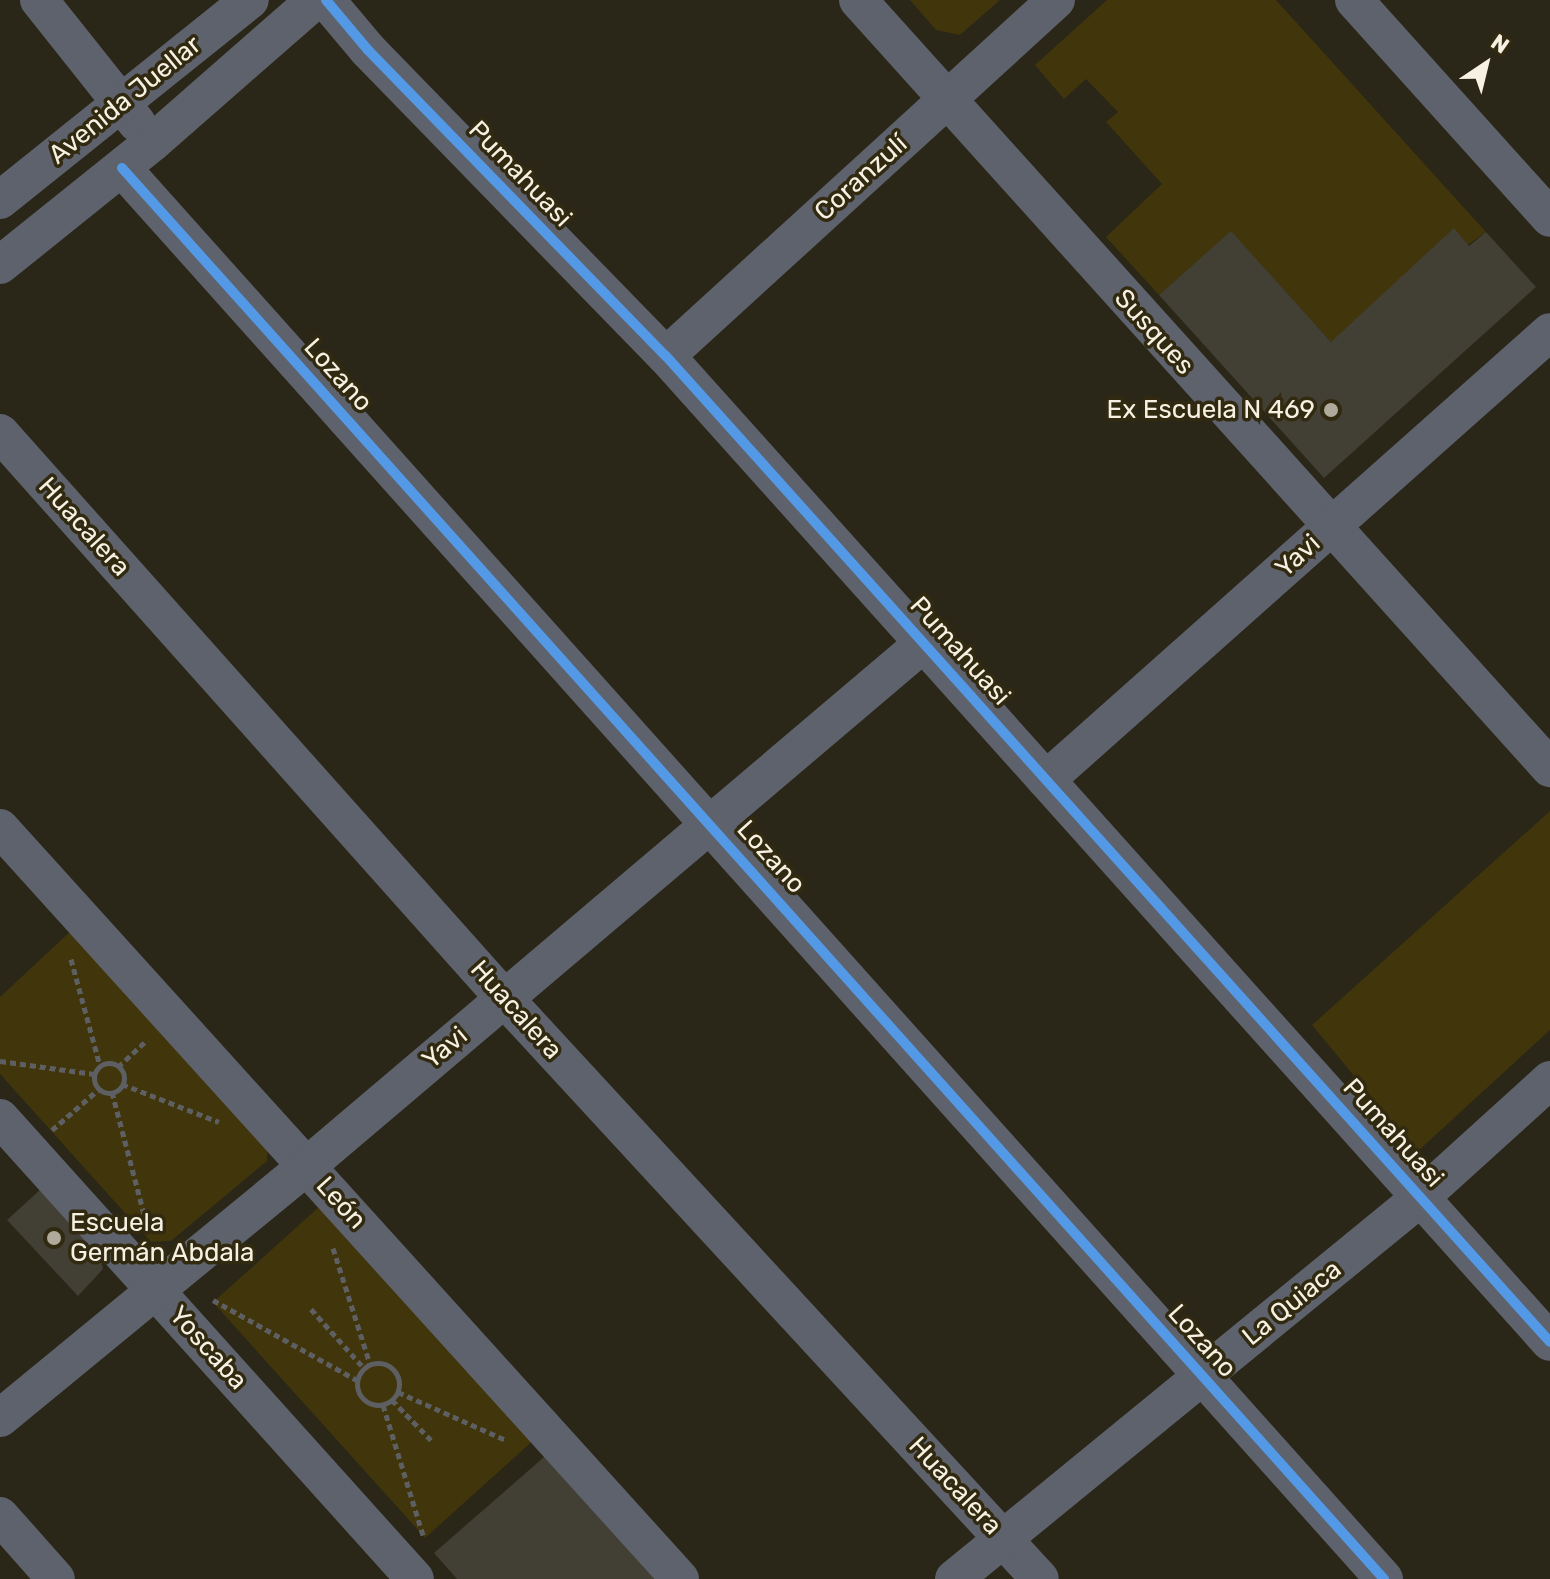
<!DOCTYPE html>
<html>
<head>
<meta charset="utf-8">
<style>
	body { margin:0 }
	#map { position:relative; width:1550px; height:1579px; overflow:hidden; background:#2a2618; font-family:Rubik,sans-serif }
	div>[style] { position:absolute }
	.green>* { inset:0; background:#41350b; transform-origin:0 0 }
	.building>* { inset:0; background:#423f34 }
	.path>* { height:5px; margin-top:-2.5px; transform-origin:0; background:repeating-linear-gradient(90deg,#5d5f62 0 6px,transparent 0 10px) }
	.path>.ring { margin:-2.5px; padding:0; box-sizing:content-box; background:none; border:5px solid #5d5f62; border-radius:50% }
	.minor>* { height:38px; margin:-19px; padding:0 19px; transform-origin:19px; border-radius:19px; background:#5d626c }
	.cycleway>* { height:10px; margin:-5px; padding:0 5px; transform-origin:5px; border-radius:5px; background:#5399e6 }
	.dots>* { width:22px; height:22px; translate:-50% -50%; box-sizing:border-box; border:4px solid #322a10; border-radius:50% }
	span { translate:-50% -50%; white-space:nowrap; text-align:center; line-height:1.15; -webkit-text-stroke:7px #322a10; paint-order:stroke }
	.street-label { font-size:26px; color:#f6f1e2 }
	.poi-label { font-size:26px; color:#f6f1e2 }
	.right { translate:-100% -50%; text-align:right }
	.left { translate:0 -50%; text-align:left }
	.north { position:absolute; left:1446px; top:24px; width:80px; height:80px; -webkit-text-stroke:6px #322a10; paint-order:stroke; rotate:35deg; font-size:22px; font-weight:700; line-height:32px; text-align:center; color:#f6f1e2 }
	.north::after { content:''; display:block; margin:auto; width:28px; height:36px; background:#f6f1e2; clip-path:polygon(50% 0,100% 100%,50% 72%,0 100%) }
</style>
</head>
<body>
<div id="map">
	<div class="green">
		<i style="clip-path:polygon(910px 0,1000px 0,960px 35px,936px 30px)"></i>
		<i style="clip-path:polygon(1107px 0,1276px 0,1486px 232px,1331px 342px,1231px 232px,1159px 295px,1106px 237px,1162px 184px,1106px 122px,1118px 112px,1086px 79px,1064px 99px,1035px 65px)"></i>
		<i style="clip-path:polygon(1550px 811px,1550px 1030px,1417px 1152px,1312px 1025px)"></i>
		<i style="clip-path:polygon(74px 928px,268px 1142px,267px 1161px,171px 1241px,151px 1242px,0 1074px,0 997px)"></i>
		<i style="left:320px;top:1206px;width:317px;height:144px;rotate:48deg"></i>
	</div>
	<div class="building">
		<i style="clip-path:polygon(1454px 228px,1469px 246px,1486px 232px,1536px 287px,1324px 478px,1159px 295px,1231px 231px,1331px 342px)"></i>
		<i style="clip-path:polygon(41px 1189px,100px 1256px,103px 1269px,78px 1296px,7px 1220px)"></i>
		<i style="clip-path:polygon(552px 1450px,665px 1579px,457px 1579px,434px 1553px)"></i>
	</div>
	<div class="path">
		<i style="left:71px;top:959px;width:111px;rotate:74.8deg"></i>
		<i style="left:0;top:1061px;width:95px;rotate:7.9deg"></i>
		<i class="ring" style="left:94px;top:1063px;width:25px;height:25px"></i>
		<i style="left:118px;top:1067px;width:40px;rotate:-43deg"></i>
		<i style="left:122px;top:1084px;width:104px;rotate:21.4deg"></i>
		<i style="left:112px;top:1092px;width:142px;rotate:75.3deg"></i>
		<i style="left:52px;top:1130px;width:62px;rotate:-41.1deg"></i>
		<i style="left:333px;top:1248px;width:122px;rotate:72.3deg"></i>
		<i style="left:213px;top:1300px;width:165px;rotate:29.1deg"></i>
		<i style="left:311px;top:1309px;width:79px;rotate:48.1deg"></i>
		<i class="ring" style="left:357px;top:1363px;width:37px;height:37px"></i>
		<i style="left:398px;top:1392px;width:118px;rotate:24deg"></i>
		<i style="left:392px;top:1400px;width:60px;rotate:45.7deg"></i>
		<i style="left:383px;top:1405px;width:139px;rotate:72.9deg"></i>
	</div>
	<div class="minor">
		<i style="left:39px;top:0;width:157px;rotate:51.5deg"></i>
		<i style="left:326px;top:0;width:65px;rotate:50deg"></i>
		<i style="left:368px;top:50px;width:427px;rotate:45.8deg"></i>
		<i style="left:666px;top:356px;width:1324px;rotate:48.12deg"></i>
		<i style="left:858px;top:0;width:1034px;rotate:47.98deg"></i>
		<i style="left:1354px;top:0;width:293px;rotate:48deg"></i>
		<i style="left:122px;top:168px;width:1893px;rotate:48.19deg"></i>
		<i style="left:0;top:200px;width:320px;rotate:-38.7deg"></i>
		<i style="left:0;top:265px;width:196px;rotate:-38.8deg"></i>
		<i style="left:153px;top:142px;width:215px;rotate:-41.2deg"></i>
		<i style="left:666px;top:356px;width:528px;rotate:-42.39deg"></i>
		<i style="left:0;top:433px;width:757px;rotate:48.27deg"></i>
		<i style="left:504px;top:998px;width:790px;rotate:47.31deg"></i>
		<i style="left:1046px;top:780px;width:674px;rotate:-41.63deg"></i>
		<i style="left:0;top:828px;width:1013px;rotate:47.84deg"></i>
		<i style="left:0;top:1118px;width:620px;rotate:48.01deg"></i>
		<i style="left:0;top:1418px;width:397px;rotate:-39.4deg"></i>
		<i style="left:307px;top:1166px;width:809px;rotate:-40.29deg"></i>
		<i style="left:0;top:1516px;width:84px;rotate:48.4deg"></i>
		<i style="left:954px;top:1579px;width:603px;rotate:-39.28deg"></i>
		<i style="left:1421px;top:1197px;width:174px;rotate:-42.2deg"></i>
	</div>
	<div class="cycleway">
		<i style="left:326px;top:0;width:65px;rotate:50deg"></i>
		<i style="left:368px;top:50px;width:427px;rotate:45.8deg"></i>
		<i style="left:666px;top:356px;width:1324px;rotate:48.12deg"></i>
		<i style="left:122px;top:168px;width:1893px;rotate:48.19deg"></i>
	</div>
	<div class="dots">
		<i style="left:1331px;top:410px;background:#afaa9b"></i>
		<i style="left:54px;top:1238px;background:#afaa9b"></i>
	</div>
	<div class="street-label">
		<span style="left:125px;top:100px;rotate:-39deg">Avenida Juellar</span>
		<span style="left:520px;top:174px;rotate:46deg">Pumahuasi</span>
		<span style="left:861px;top:178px;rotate:-42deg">Coranzulí</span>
		<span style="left:1154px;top:332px;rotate:48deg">Susques</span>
		<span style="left:338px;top:375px;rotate:48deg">Lozano</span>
		<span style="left:84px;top:527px;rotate:48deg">Huacalera</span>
		<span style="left:1298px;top:556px;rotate:-42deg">Yavi</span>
		<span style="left:960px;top:651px;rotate:48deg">Pumahuasi</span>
		<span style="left:771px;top:857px;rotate:48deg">Lozano</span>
		<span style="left:516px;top:1010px;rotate:48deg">Huacalera</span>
		<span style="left:445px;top:1048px;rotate:-40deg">Yavi</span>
		<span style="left:1393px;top:1133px;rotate:48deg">Pumahuasi</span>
		<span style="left:341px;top:1203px;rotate:48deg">León</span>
		<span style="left:1292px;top:1303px;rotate:-39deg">La Quiaca</span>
		<span style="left:1202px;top:1341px;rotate:48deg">Lozano</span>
		<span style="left:208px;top:1348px;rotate:48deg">Yoscaba</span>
		<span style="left:955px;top:1486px;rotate:47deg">Huacalera</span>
	</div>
	<div class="poi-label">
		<span class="right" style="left:1315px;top:410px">Ex Escuela N 469</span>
		<span class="left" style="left:70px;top:1238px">Escuela<br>Germán Abdala</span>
	</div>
	<div class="north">N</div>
</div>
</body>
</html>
